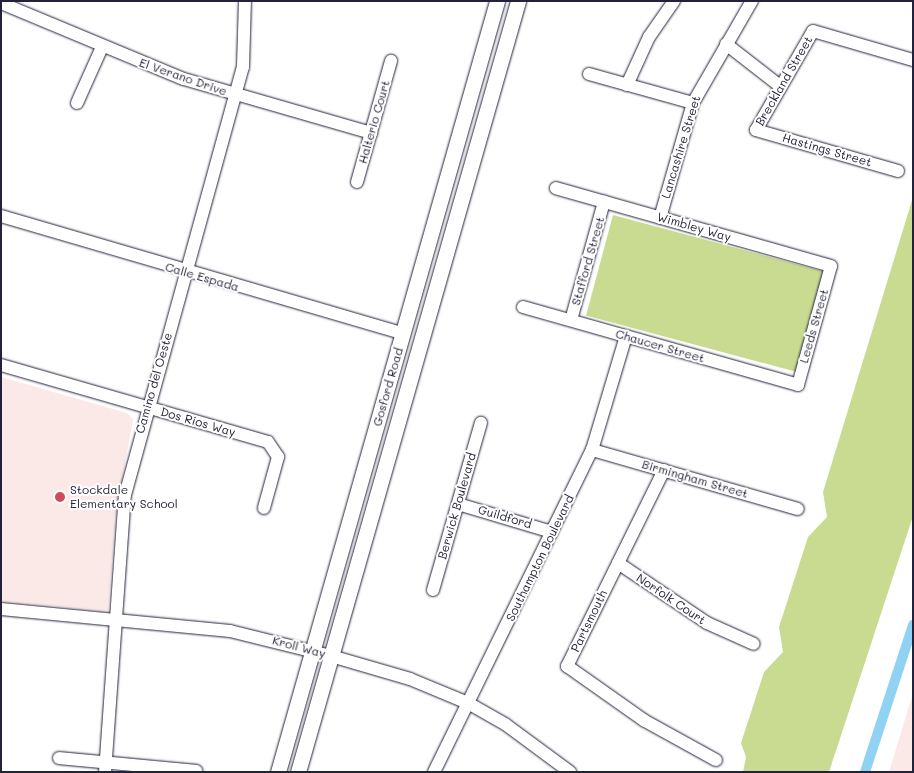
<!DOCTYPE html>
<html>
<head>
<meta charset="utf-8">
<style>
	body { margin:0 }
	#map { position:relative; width:914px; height:773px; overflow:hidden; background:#fff; font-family:Mali,sans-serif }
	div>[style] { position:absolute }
	.built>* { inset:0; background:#fbe9e8 }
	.green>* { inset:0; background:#c8db90; transform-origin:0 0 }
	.canal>* { height:10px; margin:-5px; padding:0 5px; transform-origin:5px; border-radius:5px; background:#90d2f2 }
	.roads { filter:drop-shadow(0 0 1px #22223b) drop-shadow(0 0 1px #22223b) }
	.minor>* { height:12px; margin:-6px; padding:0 6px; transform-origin:6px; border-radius:6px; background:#fff }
	.major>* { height:15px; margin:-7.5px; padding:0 7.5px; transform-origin:7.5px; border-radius:7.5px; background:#fff }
	.dots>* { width:14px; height:14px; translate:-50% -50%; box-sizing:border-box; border:2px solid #fff; border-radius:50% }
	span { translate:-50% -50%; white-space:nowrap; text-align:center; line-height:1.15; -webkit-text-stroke:4px #fff; paint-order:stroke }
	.street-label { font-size:12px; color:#22223b }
	.poi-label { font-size:12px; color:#22223b }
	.left { translate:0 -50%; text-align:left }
	.frame { position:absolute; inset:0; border:2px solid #22223b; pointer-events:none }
</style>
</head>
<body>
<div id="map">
	<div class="built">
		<i style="clip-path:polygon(1px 377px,127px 413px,133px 419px,116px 514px,108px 612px,1px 601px)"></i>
		<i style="clip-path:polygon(913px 693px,913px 772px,889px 772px)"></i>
	</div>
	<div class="green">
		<i style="clip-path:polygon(913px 197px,913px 516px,829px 772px,743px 772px,746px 757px,741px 743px,764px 672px,783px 652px,779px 627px,808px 537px,827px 517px,823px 492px)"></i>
		<i style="left:613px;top:215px;width:218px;height:104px;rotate:15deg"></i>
	</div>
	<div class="canal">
		<i style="left:865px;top:772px;width:155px;rotate:-71.9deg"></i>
	</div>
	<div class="roads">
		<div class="minor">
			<i style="left:1px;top:3px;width:198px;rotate:22.6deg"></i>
			<i style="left:184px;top:79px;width:195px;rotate:16.1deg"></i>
			<i style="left:726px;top:44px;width:68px;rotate:37.9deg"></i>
			<i style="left:589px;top:74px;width:108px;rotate:15.6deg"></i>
			<i style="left:627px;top:85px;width:53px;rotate:-65.4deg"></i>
			<i style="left:649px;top:37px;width:44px;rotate:-55.2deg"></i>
			<i style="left:77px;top:103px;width:61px;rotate:-65.9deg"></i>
			<i style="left:898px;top:171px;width:148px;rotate:-163.9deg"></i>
			<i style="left:756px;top:130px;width:114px;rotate:-60.1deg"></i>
			<i style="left:813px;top:31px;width:104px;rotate:16.2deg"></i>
			<i style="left:357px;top:182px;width:126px;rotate:-74.3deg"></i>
			<i style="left:1px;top:216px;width:420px;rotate:16.3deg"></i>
			<i style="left:660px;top:218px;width:120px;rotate:-74deg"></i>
			<i style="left:693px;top:103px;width:118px;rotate:-60deg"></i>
			<i style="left:523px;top:307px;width:286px;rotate:15.8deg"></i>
			<i style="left:798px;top:385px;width:123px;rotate:-74.5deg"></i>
			<i style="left:831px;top:266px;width:286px;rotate:-164.2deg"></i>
			<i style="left:571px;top:320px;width:123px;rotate:-74.4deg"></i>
			<i style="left:1px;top:365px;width:278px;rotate:16.1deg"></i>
			<i style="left:268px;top:442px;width:18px;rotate:56deg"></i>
			<i style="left:278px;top:457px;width:53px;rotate:105.4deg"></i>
			<i style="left:592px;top:450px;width:214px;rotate:16deg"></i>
			<i style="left:664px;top:470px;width:219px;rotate:116.3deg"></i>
			<i style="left:567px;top:666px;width:95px;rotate:35.2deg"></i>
			<i style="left:645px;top:721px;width:81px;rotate:28.8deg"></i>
			<i style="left:458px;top:504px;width:98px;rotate:16.6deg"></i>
			<i style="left:618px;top:563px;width:107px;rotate:34deg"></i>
			<i style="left:707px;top:623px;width:51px;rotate:24.1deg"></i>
			<i style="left:433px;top:590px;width:174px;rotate:-74deg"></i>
			<i style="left:1px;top:609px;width:230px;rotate:5.5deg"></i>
			<i style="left:230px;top:631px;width:104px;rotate:13.9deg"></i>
			<i style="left:331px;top:656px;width:82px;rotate:16.2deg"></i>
			<i style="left:410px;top:679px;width:63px;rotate:22.5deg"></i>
			<i style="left:468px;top:703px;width:43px;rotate:29.6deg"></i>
			<i style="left:505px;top:724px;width:81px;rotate:36.4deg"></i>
			<i style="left:59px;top:758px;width:138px;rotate:5.4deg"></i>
			<i style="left:105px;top:772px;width:278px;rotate:-85.9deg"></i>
			<i style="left:125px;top:495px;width:444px;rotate:-74.6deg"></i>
			<i style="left:243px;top:67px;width:66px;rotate:-88.3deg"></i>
			<i style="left:434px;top:772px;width:359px;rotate:-63.9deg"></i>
			<i style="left:592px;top:450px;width:119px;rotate:-73.4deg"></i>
		</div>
		<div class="major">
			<i style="left:278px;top:772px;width:801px;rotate:-74.14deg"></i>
			<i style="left:298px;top:772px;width:802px;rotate:-74.07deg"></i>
		</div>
	</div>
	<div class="dots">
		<i style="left:60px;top:497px;background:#d1495b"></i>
	</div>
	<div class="street-label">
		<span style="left:183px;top:77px;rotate:19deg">El Verano Drive</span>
		<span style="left:784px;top:81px;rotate:-60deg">Breckland Street</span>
		<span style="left:374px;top:122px;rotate:-74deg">Halterio Court</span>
		<span style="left:681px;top:147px;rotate:-73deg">Lancashire Street</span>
		<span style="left:827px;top:150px;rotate:16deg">Hastings Street</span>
		<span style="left:694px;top:227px;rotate:16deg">Wimbley Way</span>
		<span style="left:588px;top:261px;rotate:-74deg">Stafford Street</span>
		<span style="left:202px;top:277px;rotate:16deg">Calle Espada</span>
		<span style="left:814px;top:326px;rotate:-74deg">Leeds Street</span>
		<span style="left:660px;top:346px;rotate:16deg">Chaucer Street</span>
		<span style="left:154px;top:383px;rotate:-74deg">Camino del Oeste</span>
		<span style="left:388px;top:387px;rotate:-74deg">Gosford Road</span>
		<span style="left:198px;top:422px;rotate:16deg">Dos Rios Way</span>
		<span style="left:695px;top:479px;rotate:16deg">Birmingham Street</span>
		<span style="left:457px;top:506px;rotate:-74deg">Berwick Boulevard</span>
		<span style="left:505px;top:517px;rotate:16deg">Guildford</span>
		<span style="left:540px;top:558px;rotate:-64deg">Southampton Boulevard</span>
		<span style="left:671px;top:599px;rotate:34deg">Norfolk Court</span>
		<span style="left:589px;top:621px;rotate:-64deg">Partsmouth</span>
		<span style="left:299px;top:647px;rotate:15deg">Kroll Way</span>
	</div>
	<div class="poi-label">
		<span class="left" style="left:70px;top:497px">Stockdale<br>Elementary School</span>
	</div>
	<div class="frame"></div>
</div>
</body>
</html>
